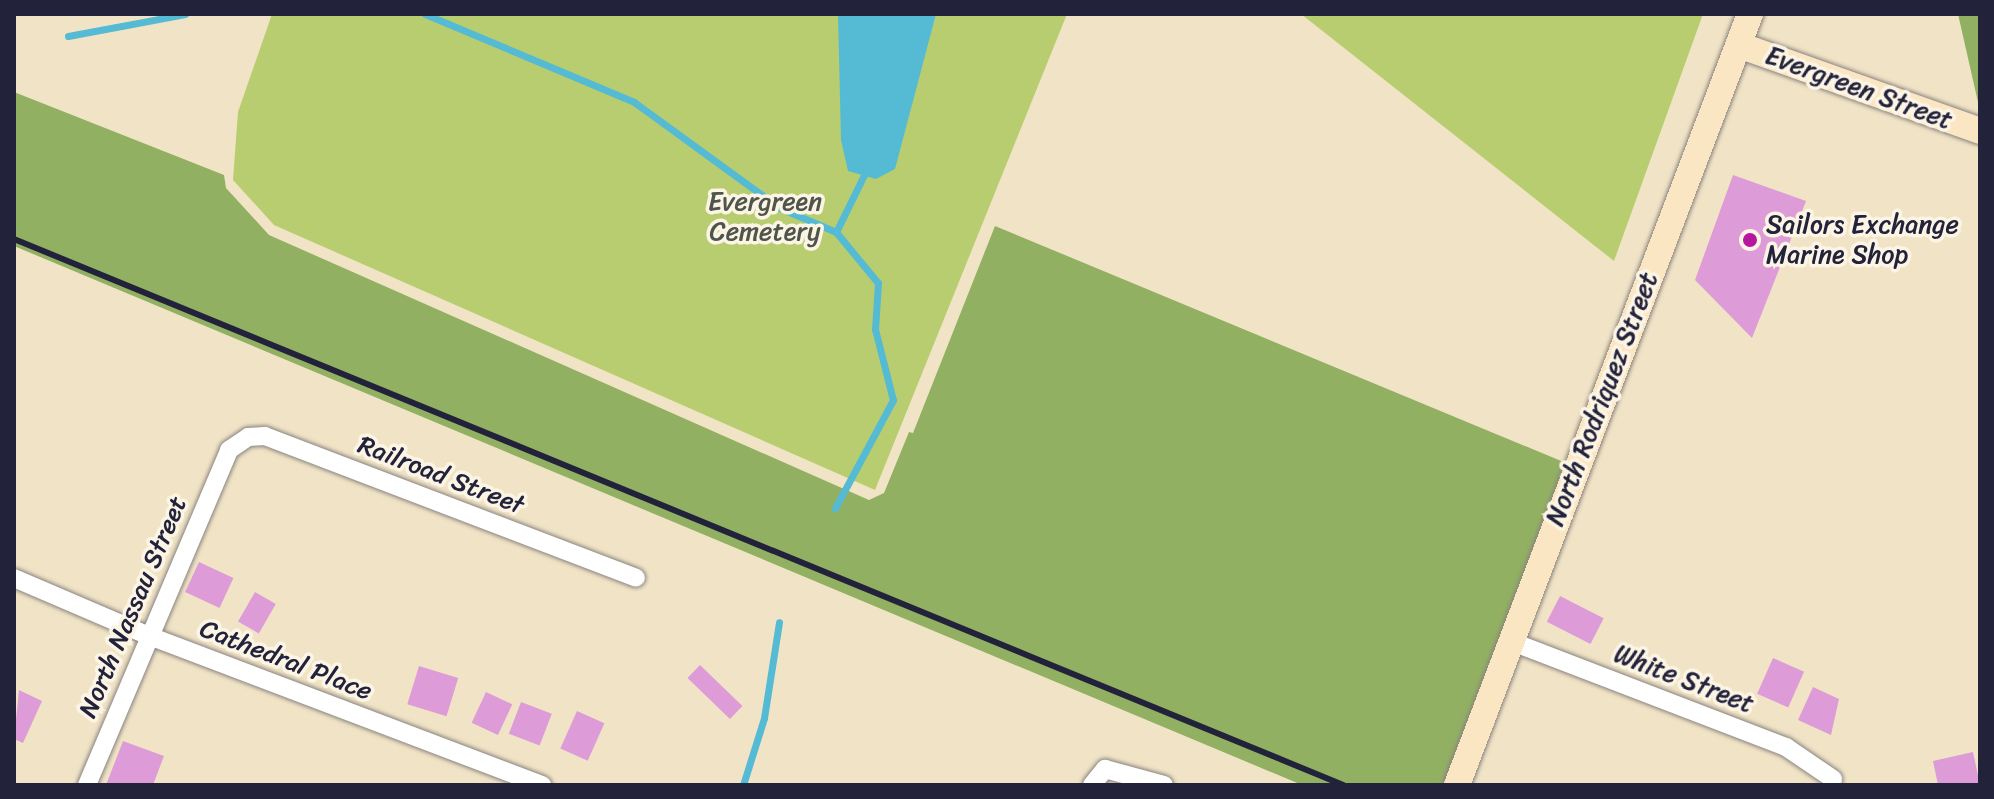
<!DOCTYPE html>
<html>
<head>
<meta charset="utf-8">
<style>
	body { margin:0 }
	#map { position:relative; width:1994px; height:799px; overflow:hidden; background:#f1e4c6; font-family:Sriracha,sans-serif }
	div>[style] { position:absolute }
	.green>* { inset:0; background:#b8cd70 }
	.forest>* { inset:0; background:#92b062 }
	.water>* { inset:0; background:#55bad3 }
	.stream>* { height:7px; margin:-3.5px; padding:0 3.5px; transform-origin:3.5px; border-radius:3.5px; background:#55bad3 }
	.building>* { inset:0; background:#dd9cd8; transform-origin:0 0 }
	.roads { filter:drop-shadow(0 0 2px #8a8380) drop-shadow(0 0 2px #8a8380) }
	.street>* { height:18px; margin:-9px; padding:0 9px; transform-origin:9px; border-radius:9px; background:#fff }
	.secondary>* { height:26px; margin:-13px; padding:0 13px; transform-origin:13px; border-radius:13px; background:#fbe6c4 }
	.rail>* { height:6px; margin:-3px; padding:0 3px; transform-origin:3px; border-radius:3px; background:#22223b }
	.dots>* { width:22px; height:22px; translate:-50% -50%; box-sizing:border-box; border:4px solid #fcf5e5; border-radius:50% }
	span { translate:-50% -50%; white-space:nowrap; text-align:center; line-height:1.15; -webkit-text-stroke:7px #fcf5e5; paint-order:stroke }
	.street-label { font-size:26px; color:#22223b }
	.park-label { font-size:26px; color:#4f554b }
	.poi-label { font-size:26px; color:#22223b }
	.left { translate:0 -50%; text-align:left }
	.frame { position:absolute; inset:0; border:16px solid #22223b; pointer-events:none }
</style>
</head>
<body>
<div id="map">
	<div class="green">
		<i style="clip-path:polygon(272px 14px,1067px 14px,875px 490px,274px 225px,233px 180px,238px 112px)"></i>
		<i style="clip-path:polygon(1301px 14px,1703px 14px,1614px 261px)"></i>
	</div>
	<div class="forest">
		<i style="clip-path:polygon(1958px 14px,1980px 14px,1980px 111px)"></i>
		<i style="clip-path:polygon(14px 92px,224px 175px,226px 188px,269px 235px,869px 500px,884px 493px,909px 432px,913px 433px,995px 226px,1566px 463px,1444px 785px,1302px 785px,14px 246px)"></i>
	</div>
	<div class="water">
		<i style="clip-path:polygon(838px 14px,936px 14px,895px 169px,876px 179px,848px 171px,841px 140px)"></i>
	</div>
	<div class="stream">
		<i style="left:425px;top:14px;width:227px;rotate:22.8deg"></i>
		<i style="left:634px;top:102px;width:180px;rotate:36deg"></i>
		<i style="left:780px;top:208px;width:61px;rotate:23.2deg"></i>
		<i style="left:836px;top:232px;width:66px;rotate:50.5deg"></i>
		<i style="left:878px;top:283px;width:46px;rotate:93.7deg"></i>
		<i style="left:875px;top:329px;width:73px;rotate:75.8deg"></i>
		<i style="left:893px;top:400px;width:123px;rotate:118.2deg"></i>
		<i style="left:68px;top:36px;width:119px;rotate:-10.6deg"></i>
		<i style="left:836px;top:232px;width:64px;rotate:-63.8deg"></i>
		<i style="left:743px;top:785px;width:70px;rotate:-72.6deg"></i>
		<i style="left:764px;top:718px;width:97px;rotate:-81.1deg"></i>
	</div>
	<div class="building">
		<i style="clip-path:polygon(1733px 175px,1806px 201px,1752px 338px,1695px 280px)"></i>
		<i style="left:199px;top:562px;width:38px;height:33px;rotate:25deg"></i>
		<i style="left:255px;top:592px;width:24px;height:34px;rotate:30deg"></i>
		<i style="left:1560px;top:596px;width:49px;height:29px;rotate:27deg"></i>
		<i style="left:1773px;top:658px;width:34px;height:39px;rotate:24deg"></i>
		<i style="left:700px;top:665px;width:59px;height:18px;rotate:44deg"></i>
		<i style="left:419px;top:666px;width:41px;height:40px;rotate:17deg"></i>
		<i style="clip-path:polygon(1813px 687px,1839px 699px,1831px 735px,1798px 720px)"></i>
		<i style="clip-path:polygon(19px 690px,42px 701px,23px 743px,14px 739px)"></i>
		<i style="left:486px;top:692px;width:29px;height:34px;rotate:25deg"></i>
		<i style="left:521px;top:702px;width:33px;height:34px;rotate:21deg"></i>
		<i style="left:577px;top:711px;width:30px;height:41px;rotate:24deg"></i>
		<i style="clip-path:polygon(123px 741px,164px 756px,153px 785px,106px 785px)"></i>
		<i style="clip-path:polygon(1973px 752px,1980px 785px,1938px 785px,1933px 761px)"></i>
	</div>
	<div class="roads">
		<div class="street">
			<i style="left:14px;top:578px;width:145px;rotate:23.2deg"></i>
			<i style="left:147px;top:635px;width:423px;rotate:20.8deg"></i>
			<i style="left:1510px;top:641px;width:296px;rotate:21deg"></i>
			<i style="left:1786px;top:747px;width:57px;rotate:34.2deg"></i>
			<i style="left:87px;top:785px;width:364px;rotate:-67deg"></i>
			<i style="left:229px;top:450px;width:23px;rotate:-34deg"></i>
			<i style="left:248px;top:437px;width:17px;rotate:-3deg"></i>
			<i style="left:265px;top:436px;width:397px;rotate:20.9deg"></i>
			<i style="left:1092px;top:785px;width:21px;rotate:-51deg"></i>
			<i style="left:1105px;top:769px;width:61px;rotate:15.2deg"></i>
		</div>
		<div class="secondary">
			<i style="left:1739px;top:45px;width:256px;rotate:19.6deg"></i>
			<i style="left:1457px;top:785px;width:825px;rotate:-69.19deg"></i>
		</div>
	</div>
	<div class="rail">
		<i style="left:14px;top:239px;width:1437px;rotate:22.33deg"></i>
	</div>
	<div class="dots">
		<i style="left:1750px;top:240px;background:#b5179e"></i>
	</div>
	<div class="street-label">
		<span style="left:1859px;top:88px;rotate:20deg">Evergreen Street</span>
		<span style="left:1602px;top:399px;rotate:-69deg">North Rodriquez Street</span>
		<span style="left:441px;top:475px;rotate:21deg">Railroad Street</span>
		<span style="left:133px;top:607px;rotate:-67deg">North Nassau Street</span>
		<span style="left:286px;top:660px;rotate:21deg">Cathedral Place</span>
		<span style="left:1684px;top:679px;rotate:21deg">White Street</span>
	</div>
	<div class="park-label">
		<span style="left:765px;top:217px">Evergreen<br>Cemetery</span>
	</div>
	<div class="poi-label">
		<span class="left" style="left:1766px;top:240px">Sailors Exchange<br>Marine Shop</span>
	</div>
	<div class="frame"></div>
</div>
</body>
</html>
